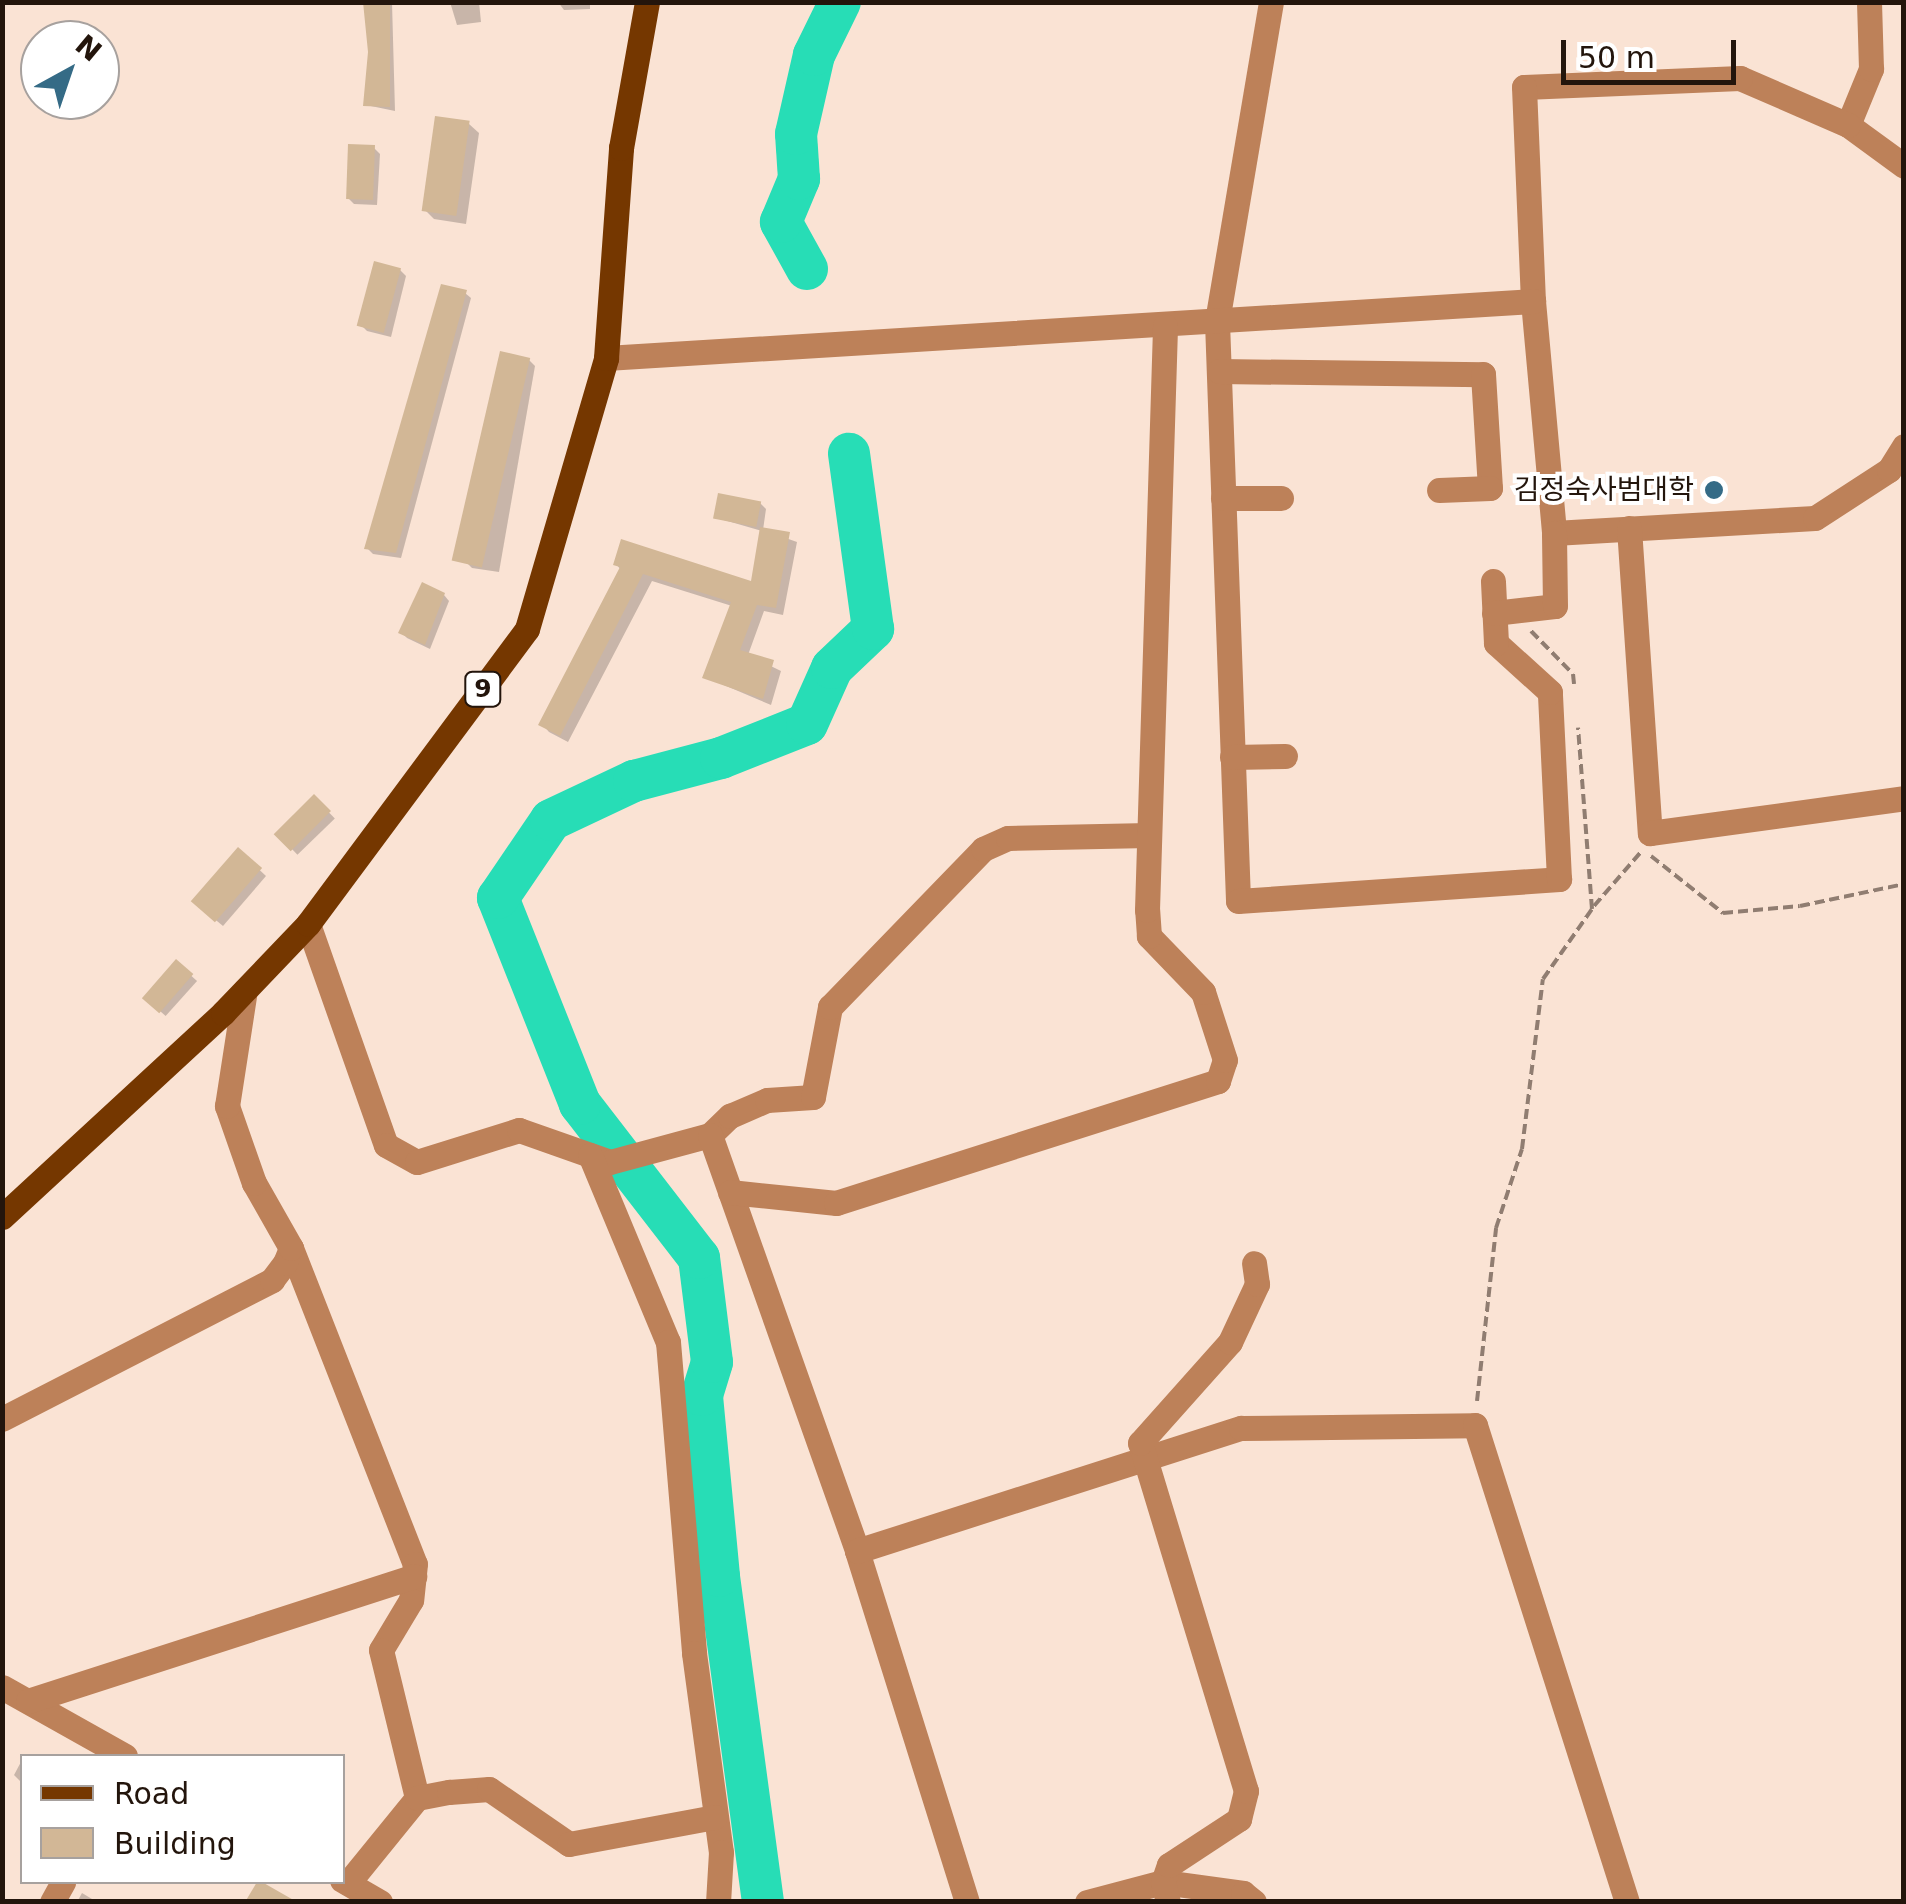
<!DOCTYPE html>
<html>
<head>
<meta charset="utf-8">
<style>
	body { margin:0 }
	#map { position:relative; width:1906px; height:1904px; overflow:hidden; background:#fae3d4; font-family:"DejaVu Sans","Noto Sans KR",sans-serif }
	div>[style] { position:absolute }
	.shadow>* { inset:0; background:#0003; transform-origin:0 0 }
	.river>* { height:42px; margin:-21px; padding:0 21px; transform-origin:21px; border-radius:21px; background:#27ddb6 }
	.building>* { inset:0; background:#d2b796; transform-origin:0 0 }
	.path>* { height:4px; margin-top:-2px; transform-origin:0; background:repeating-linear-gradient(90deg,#907d71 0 10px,transparent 0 15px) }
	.minor>* { height:25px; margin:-12.5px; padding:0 12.5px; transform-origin:12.5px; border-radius:12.5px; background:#bd8159 }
	.major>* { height:25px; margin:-12.5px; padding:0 12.5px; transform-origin:12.5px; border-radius:12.5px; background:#753700 }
	.dots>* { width:28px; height:28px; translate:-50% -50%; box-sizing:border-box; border:5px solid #fff; border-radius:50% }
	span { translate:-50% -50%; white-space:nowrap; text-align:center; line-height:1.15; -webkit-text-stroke:8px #fff; paint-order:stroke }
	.shield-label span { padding:2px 8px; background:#fff; border:2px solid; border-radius:8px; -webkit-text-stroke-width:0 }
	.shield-label { font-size:25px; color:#23150c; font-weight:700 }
	.poi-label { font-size:28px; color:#23150c }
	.right { translate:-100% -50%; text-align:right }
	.frame { position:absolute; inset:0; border:5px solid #23150c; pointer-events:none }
	.legend { position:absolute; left:20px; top:1754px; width:325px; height:130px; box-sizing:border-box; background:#fff; border:2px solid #a7a19e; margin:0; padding:12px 18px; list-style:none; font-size:30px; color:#23150c }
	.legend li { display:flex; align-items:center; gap:20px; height:50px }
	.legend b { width:50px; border:2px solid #a7a19e }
	.north { position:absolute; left:20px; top:20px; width:100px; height:100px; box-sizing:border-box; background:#fff; border:2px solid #a7a19e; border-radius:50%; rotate:40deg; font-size:28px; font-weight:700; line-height:40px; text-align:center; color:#23150c }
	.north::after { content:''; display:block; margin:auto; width:35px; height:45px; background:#356b86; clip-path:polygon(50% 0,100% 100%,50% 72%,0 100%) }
	.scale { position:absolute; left:1561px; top:40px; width:175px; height:45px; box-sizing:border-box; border:5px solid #23150c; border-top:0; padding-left:12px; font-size:30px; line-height:35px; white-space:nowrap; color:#23150c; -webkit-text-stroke:8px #fff; paint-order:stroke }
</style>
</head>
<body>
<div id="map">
	<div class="shadow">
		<i style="clip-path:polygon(365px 2px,392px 2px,395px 111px,366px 105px,370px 52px)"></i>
		<i style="clip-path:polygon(450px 2px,479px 2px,481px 22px,457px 25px)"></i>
		<i style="clip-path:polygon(590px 2px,590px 9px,564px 10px,558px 2px)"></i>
		<i style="clip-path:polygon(469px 124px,479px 133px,466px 224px,434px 219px,425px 210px)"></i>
		<i style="clip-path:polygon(374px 148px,380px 154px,377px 205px,354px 204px,348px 198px)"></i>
		<i style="clip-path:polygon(400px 270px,406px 276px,391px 337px,367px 331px,361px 325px)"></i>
		<i style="clip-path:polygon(465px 293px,471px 298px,401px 558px,373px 554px,367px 548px)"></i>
		<i style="clip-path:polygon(529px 360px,535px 366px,499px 572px,472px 568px,466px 562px)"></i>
		<i style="clip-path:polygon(760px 503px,766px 509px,763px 530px,797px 542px,783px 615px,764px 611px,748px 655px,781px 671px,771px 705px,705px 677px,732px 606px,652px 581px,568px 742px,549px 732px,542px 724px,621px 570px,616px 564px,752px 584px,762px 531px,717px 518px)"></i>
		<i style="clip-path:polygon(444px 595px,449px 601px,430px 649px,407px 638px,401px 632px)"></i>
		<i style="left:314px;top:797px;width:30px;height:52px;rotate:46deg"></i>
		<i style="clip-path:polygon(238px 850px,266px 876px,223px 926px,200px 907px)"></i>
		<i style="left:177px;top:963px;width:27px;height:47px;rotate:42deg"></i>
		<i style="clip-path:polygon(22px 1760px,22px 1783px,14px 1775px)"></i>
		<i style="clip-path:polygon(82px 1893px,97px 1902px,77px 1902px)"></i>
	</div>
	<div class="river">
		<i style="left:807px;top:269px;width:54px;rotate:-119deg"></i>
		<i style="left:781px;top:222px;width:47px;rotate:-67.3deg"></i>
		<i style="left:799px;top:179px;width:45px;rotate:-93.8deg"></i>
		<i style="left:796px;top:134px;width:81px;rotate:-77.2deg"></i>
		<i style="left:814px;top:55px;width:59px;rotate:-63.9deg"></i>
		<i style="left:763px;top:1902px;width:329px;rotate:-97.7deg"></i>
		<i style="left:719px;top:1576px;width:182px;rotate:-95.4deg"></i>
		<i style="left:702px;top:1395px;width:34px;rotate:-73deg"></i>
		<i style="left:712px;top:1362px;width:105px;rotate:-97.1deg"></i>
		<i style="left:699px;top:1258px;width:195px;rotate:-127.7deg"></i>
		<i style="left:580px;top:1104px;width:222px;rotate:-111.7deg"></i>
		<i style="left:498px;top:898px;width:94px;rotate:-55.8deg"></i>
		<i style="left:551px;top:820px;width:92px;rotate:-25.2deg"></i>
		<i style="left:634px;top:781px;width:90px;rotate:-14.8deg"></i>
		<i style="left:721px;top:758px;width:92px;rotate:-21.6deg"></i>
		<i style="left:807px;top:724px;width:61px;rotate:-65.9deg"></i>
		<i style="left:832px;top:668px;width:57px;rotate:-43.6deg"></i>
		<i style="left:873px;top:629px;width:177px;rotate:-97.8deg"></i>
	</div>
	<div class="building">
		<i style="clip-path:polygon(363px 2px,390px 2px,390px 107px,363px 106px,368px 52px)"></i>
		<i style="left:435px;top:116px;width:35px;height:96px;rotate:8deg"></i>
		<i style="left:348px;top:144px;width:27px;height:55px;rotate:2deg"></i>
		<i style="left:374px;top:261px;width:28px;height:67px;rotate:15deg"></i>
		<i style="clip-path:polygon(441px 284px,467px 290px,396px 553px,364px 549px)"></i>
		<i style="left:500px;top:351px;width:31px;height:215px;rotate:13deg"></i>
		<i style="left:718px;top:493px;width:44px;height:26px;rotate:11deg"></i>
		<i style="clip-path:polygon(760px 527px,790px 532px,776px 608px,757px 605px,740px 650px,774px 660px,763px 699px,702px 678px,731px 602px,643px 574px,560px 736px,538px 725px,620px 567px,613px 565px,621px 539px,751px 581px)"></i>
		<i style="clip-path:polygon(422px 582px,445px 593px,425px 645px,398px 633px)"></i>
		<i style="left:314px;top:794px;width:24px;height:57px;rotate:45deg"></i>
		<i style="left:238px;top:847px;width:32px;height:72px;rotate:41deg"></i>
		<i style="left:176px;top:959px;width:23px;height:52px;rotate:41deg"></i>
		<i style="clip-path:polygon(257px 1882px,262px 1882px,297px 1902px,245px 1902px)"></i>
	</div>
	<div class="path">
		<i style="left:1531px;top:631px;width:60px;rotate:45.7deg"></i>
		<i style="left:1573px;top:674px;width:10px;rotate:84deg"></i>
		<i style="left:1651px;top:856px;width:92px;rotate:38.4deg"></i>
		<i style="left:1723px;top:913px;width:77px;rotate:-5.2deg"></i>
		<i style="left:1800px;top:906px;width:106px;rotate:-11.9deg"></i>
		<i style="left:1594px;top:906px;width:70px;rotate:-49deg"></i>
		<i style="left:1477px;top:1401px;width:174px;rotate:-83.7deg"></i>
		<i style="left:1496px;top:1228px;width:83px;rotate:-71.8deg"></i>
		<i style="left:1522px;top:1149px;width:171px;rotate:-83deg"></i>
		<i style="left:1543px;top:979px;width:85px;rotate:-55deg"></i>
		<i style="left:1592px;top:909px;width:182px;rotate:-94.4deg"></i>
	</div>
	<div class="minor">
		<i style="left:1271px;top:2px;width:325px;rotate:99.6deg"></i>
		<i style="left:1217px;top:322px;width:579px;rotate:87.92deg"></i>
		<i style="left:1238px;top:901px;width:322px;rotate:-3.9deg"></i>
		<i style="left:1559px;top:879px;width:187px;rotate:-92.8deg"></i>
		<i style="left:1550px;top:692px;width:73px;rotate:-137.8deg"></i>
		<i style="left:1496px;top:643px;width:62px;rotate:-92.8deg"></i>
		<i style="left:1848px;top:125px;width:61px;rotate:-67.7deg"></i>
		<i style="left:1871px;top:69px;width:67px;rotate:-91.7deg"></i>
		<i style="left:1904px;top:166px;width:69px;rotate:-143.8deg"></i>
		<i style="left:1848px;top:125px;width:118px;rotate:-156.5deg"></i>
		<i style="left:1740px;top:78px;width:216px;rotate:177.6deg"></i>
		<i style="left:1524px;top:87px;width:214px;rotate:87.6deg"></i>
		<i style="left:1533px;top:301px;width:233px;rotate:84.8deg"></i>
		<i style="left:1554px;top:533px;width:261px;rotate:-3.3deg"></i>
		<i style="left:1815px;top:518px;width:88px;rotate:-33deg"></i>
		<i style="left:1889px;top:470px;width:28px;rotate:-58deg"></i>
		<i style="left:606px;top:358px;width:929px;rotate:-3.52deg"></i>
		<i style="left:1219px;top:371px;width:264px;rotate:0.7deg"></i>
		<i style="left:1483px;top:374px;width:114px;rotate:86.5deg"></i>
		<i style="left:1490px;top:488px;width:51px;rotate:177.8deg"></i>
		<i style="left:1223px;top:498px;width:58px"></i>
		<i style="left:1629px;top:528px;width:306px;rotate:86.1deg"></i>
		<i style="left:1650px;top:833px;width:256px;rotate:-7.8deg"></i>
		<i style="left:1494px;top:613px;width:61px;rotate:-6.5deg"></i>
		<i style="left:1555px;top:606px;width:73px;rotate:-90.8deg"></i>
		<i style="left:1232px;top:757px;width:53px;rotate:-1.1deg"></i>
		<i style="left:308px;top:924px;width:234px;rotate:70.6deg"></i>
		<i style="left:386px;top:1145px;width:35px;rotate:29deg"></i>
		<i style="left:417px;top:1162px;width:107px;rotate:-17.4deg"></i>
		<i style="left:519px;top:1130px;width:96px;rotate:19.4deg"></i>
		<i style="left:610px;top:1162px;width:104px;rotate:-15.1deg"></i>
		<i style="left:710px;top:1135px;width:28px;rotate:-44deg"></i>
		<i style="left:730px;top:1116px;width:40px;rotate:-23.4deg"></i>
		<i style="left:767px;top:1100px;width:46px;rotate:-3.7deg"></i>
		<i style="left:813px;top:1097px;width:92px;rotate:-79.3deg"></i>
		<i style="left:830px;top:1007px;width:220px;rotate:-45.9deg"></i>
		<i style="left:983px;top:849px;width:27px;rotate:-24deg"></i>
		<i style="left:1008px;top:838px;width:141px;rotate:-1.2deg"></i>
		<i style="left:710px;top:1135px;width:441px;rotate:70.5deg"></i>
		<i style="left:857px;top:1551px;width:368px;rotate:72.6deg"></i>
		<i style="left:590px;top:1155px;width:203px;rotate:67.4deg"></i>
		<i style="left:668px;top:1342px;width:312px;rotate:85.2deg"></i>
		<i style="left:694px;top:1653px;width:201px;rotate:82.3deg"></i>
		<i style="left:721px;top:1852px;width:50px;rotate:93.4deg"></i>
		<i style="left:730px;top:1192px;width:107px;rotate:5.9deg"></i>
		<i style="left:836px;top:1203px;width:401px;rotate:-17.7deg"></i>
		<i style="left:1218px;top:1081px;width:22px;rotate:-72deg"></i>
		<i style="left:1225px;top:1060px;width:71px;rotate:-107.9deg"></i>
		<i style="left:1203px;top:992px;width:78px;rotate:-134deg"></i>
		<i style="left:1149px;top:936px;width:26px;rotate:-94deg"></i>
		<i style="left:1147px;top:910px;width:584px;rotate:-88.23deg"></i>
		<i style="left:291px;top:1248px;width:339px;rotate:68.6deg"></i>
		<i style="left:415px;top:1564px;width:36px;rotate:96deg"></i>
		<i style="left:411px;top:1600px;width:58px;rotate:121deg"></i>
		<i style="left:381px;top:1650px;width:152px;rotate:76.3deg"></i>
		<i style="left:2px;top:1419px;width:304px;rotate:-27.2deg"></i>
		<i style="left:272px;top:1280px;width:21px;rotate:-53deg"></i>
		<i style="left:285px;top:1263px;width:16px;rotate:-68deg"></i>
		<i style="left:291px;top:1248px;width:75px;rotate:-119.6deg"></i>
		<i style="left:254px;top:1183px;width:82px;rotate:-109.3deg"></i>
		<i style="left:227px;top:1106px;width:117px;rotate:-81.2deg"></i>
		<i style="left:857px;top:1551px;width:403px;rotate:-17.8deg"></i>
		<i style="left:1241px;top:1428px;width:234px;rotate:-0.7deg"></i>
		<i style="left:1475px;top:1425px;width:501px;rotate:72.33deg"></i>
		<i style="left:2px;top:1687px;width:141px;rotate:29.3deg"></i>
		<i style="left:28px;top:1701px;width:406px;rotate:-17.9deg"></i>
		<i style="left:342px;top:1880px;width:44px;rotate:30.1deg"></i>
		<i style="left:348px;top:1883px;width:109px;rotate:-50.9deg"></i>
		<i style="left:417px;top:1798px;width:33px;rotate:-11deg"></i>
		<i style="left:449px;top:1792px;width:40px;rotate:-4.3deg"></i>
		<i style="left:489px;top:1789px;width:97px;rotate:34.5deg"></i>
		<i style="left:569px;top:1844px;width:148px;rotate:-10.5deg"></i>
		<i style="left:52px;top:1902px;width:23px;rotate:-61deg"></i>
		<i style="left:1087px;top:1902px;width:79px;rotate:-14.7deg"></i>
		<i style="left:1163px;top:1882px;width:81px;rotate:7.8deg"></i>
		<i style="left:1243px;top:1893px;width:14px;rotate:39deg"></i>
		<i style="left:1168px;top:1902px;width:21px;rotate:-104deg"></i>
		<i style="left:1163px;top:1882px;width:18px;rotate:-71deg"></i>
		<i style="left:1169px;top:1865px;width:84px;rotate:-33.3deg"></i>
		<i style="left:1239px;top:1819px;width:29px;rotate:-76deg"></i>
		<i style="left:1246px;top:1791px;width:364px;rotate:-106.9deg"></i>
		<i style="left:1140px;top:1443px;width:135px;rotate:-48.3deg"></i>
		<i style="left:1230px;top:1342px;width:64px;rotate:-65deg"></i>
		<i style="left:1257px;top:1284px;width:21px;rotate:-98deg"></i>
	</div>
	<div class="major">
		<i style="left:2px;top:1217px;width:301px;rotate:-42.7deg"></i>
		<i style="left:223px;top:1013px;width:123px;rotate:-46.3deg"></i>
		<i style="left:308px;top:924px;width:367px;rotate:-53.4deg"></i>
		<i style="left:527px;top:629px;width:282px;rotate:-73.7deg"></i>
		<i style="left:606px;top:358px;width:211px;rotate:-85.9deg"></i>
		<i style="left:621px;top:148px;width:148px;rotate:-79.9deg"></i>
	</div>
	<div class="dots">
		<i style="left:1714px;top:490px;background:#356b86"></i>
	</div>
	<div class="shield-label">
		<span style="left:483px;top:689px">9</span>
	</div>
	<div class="poi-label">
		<span class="right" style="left:1694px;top:490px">김정숙사범대학</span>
	</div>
	<div class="frame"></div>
	<ul class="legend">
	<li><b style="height:12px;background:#753700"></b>Road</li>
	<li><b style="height:28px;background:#d2b796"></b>Building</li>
	</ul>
	<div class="north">N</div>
	<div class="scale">50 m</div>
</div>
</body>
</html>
